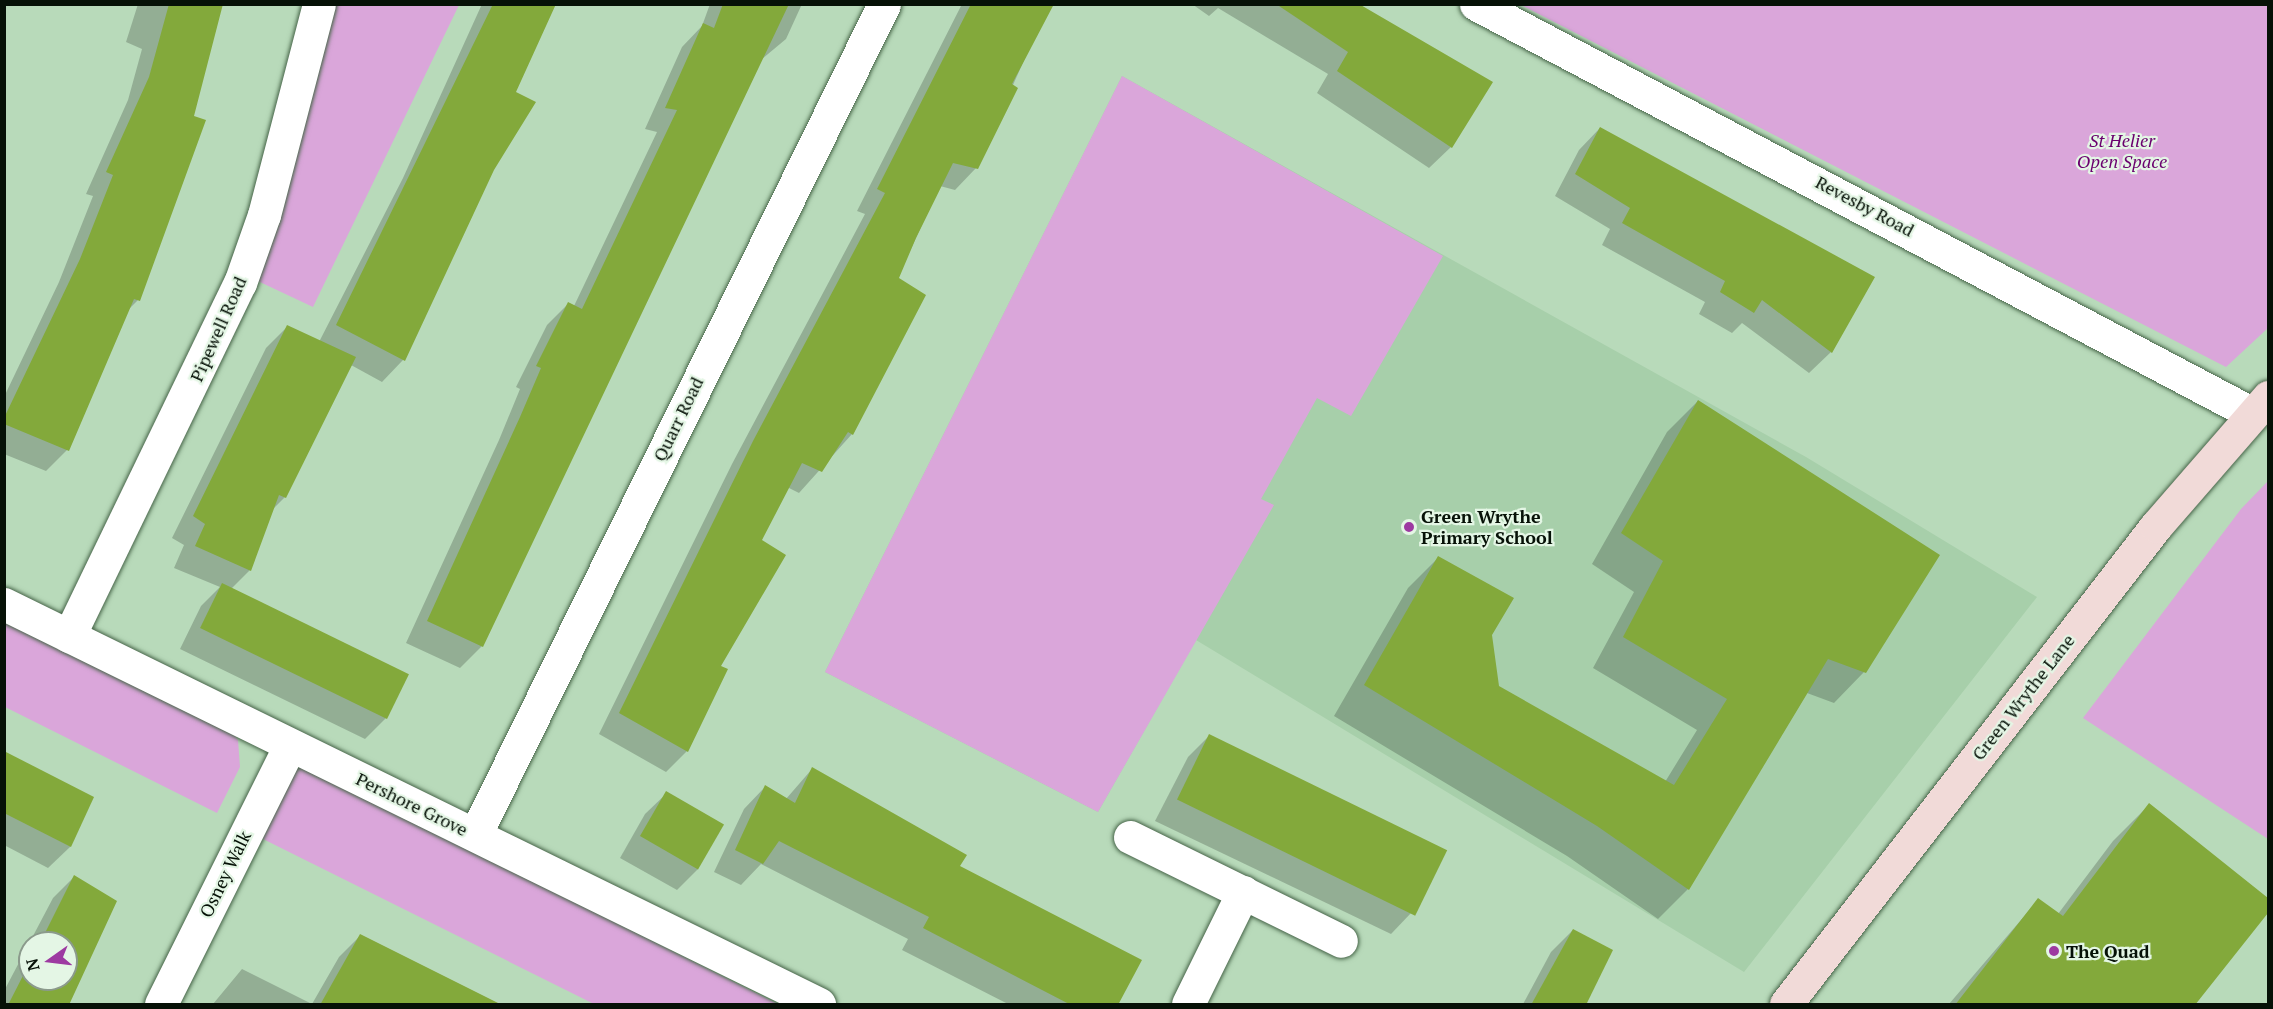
<!DOCTYPE html>
<html>
<head>
<meta charset="utf-8">
<style>
	body { margin:0 }
	#map { position:relative; width:2273px; height:1009px; overflow:hidden; background:#b8daba; font-family:"PT Serif",serif }
	div>[style] { position:absolute }
	.built>* { inset:0; background:#a7cfaa }
	.green>* { inset:0; background:#daa6da }
	.shadow>* { inset:0; background:#0003 }
	.building>* { inset:0; background:#83a93b; transform-origin:0 0 }
	.roads { filter:drop-shadow(0 0 2px #466448) drop-shadow(0 0 2px #466448) }
	.street>* { height:33px; margin:-16.5px; padding:0 16.5px; transform-origin:16.5px; border-radius:16.5px; background:#fff }
	.secondary>* { height:33px; margin:-16.5px; padding:0 16.5px; transform-origin:16.5px; border-radius:16.5px; background:#f1dad8 }
	.dots>* { width:16px; height:16px; translate:-50% -50%; box-sizing:border-box; border:3px solid #e4f6e5; border-radius:50% }
	span { translate:-50% -50%; white-space:nowrap; text-align:center; line-height:1.15; -webkit-text-stroke:4.5px #e4f6e5; paint-order:stroke }
	.park-label { font-size:18px; color:#6a006e; font-style:italic }
	.street-label { font-size:18px; color:#061107 }
	.poi-label { font-size:18px; color:#061107; font-weight:700 }
	.left { translate:0 -50%; text-align:left }
	.frame { position:absolute; inset:0; border:6px solid #061107; pointer-events:none }
	.north { position:absolute; left:18px; top:931px; width:60px; height:60px; box-sizing:border-box; background:#e4f6e5; border:2px solid #8b9a8c; border-radius:50%; rotate:256deg; font-size:16px; font-weight:700; line-height:24px; text-align:center; color:#061107 }
	.north::after { content:''; display:block; margin:auto; width:21px; height:27px; background:#9d3aa1; clip-path:polygon(50% 0,100% 100%,50% 72%,0 100%) }
</style>
</head>
<body>
<div id="map">
	<div class="built">
		<i style="clip-path:polygon(1122px 76px,1806px 457px,2037px 597px,1744px 972px,1196px 640px,1098px 812px,825px 672px)"></i>
	</div>
	<div class="green">
		<i style="clip-path:polygon(333px 5px,459px 5px,313px 307px,249px 277px)"></i>
		<i style="clip-path:polygon(1521px 5px,2268px 5px,2268px 328px,2226px 367px)"></i>
		<i style="clip-path:polygon(1122px 76px,1443px 256px,1351px 416px,1317px 398px,1261px 499px,1274px 505px,1098px 812px,825px 672px)"></i>
		<i style="clip-path:polygon(2268px 481px,2268px 839px,2083px 718px,2241px 509px)"></i>
		<i style="clip-path:polygon(4px 620px,231px 730px,238px 740px,240px 767px,217px 813px,5px 707px)"></i>
		<i style="clip-path:polygon(296px 763px,776px 1003px,777px 1004px,594px 1004px,257px 836px)"></i>
	</div>
	<div class="shadow">
		<i style="clip-path:polygon(138px 4px,222px 4px,138px 300px,126px 312px,67px 450px,46px 471px,4px 454px,4px 397px,59px 282px,93px 196px,86px 194px,128px 100px,142px 49px,126px 42px)"></i>
		<i style="clip-path:polygon(482px 4px,551px 4px,514px 92px,493px 169px,403px 360px,382px 382px,351px 365px,285px 497px,271px 511px,250px 570px,231px 589px,386px 718px,365px 739px,180px 649px,201px 606px,220px 587px,174px 568px,184px 545px,172px 538px,266px 348px,287px 327px,319px 342px,403px 178px)"></i>
		<i style="clip-path:polygon(710px 4px,802px 4px,786px 39px,762px 59px,482px 646px,460px 668px,406px 643px,499px 440px,520px 389px,516px 387px,547px 325px,568px 304px,574px 306px,657px 132px,645px 129px,682px 47px,702px 26px)"></i>
		<i style="clip-path:polygon(962px 4px,1049px 4px,976px 168px,955px 190px,940px 186px,897px 279px,852px 434px,799px 493px,787px 487px,760px 541px,687px 751px,666px 772px,599px 734px,732px 464px,865px 214px,857px 211px)"></i>
		<i style="clip-path:polygon(1192px 4px,1356px 4px,1451px 147px,1429px 168px,1317px 93px,1328px 74px,1218px 8px,1209px 16px)"></i>
		<i style="clip-path:polygon(1600px 128px,1831px 352px,1809px 373px,1742px 323px,1732px 333px,1699px 314px,1705px 302px,1602px 245px,1610px 229px,1555px 196px,1579px 150px)"></i>
		<i style="clip-path:polygon(1698px 401px,1864px 672px,1834px 703px,1807px 693px,1688px 889px,1658px 919px,1567px 856px,1334px 716px,1408px 588px,1438px 558px,1491px 635px,1497px 686px,1665px 782px,1697px 730px,1593px 668px,1634px 592px,1592px 564px,1667px 432px)"></i>
		<i style="clip-path:polygon(1209px 736px,1412px 912px,1391px 934px,1155px 821px,1188px 757px)"></i>
		<i style="clip-path:polygon(4px 752px,92px 798px,70px 847px,48px 868px,4px 845px)"></i>
		<i style="clip-path:polygon(812px 769px,958px 867px,1116px 1004px,1008px 1004px,902px 950px,908px 939px,761px 864px,741px 885px,714px 872px,744px 809px,765px 787px,786px 799px)"></i>
		<i style="clip-path:polygon(667px 793px,698px 869px,677px 890px,620px 858px,645px 814px)"></i>
		<i style="clip-path:polygon(2149px 805px,2268px 900px,2268px 910px,2193px 1004px,1949px 1004px,2038px 900px,2058px 914px,2113px 841px)"></i>
		<i style="clip-path:polygon(evenodd,74px 877px,67px 1004px,4px 1004px,4px 991px,53px 898px,74px 877px,30px 943px,66px 943px,66px 979px,30px 979px,30px 943px)"></i>
		<i style="clip-path:polygon(1573px 930px,1584px 1004px,1523px 1004px,1551px 952px)"></i>
		<i style="clip-path:polygon(361px 935px,499px 1004px,213px 1004px,242px 969px,312px 1004px,339px 957px)"></i>
	</div>
	<div class="building">
		<i style="clip-path:polygon(169px 4px,223px 4px,194px 116px,206px 120px,140px 301px,134px 299px,69px 451px,4px 424px,4px 418px,80px 259px,113px 175px,106px 172px,149px 77px)"></i>
		<i style="clip-path:polygon(493px 4px,556px 4px,516px 92px,536px 102px,494px 170px,405px 361px,336px 325px)"></i>
		<i style="clip-path:polygon(723px 4px,789px 4px,483px 647px,427px 621px,520px 417px,541px 368px,536px 366px,568px 302px,582px 309px,677px 110px,665px 108px,703px 23px,714px 28px)"></i>
		<i style="clip-path:polygon(971px 4px,1054px 4px,1012px 84px,1018px 88px,978px 169px,953px 163px,916px 238px,899px 278px,926px 295px,853px 435px,848px 432px,822px 472px,802px 463px,762px 540px,786px 555px,721px 666px,728px 669px,688px 752px,619px 713px,753px 441px,885px 193px,877px 189px)"></i>
		<i style="clip-path:polygon(1276px 4px,1359px 4px,1493px 82px,1452px 148px,1337px 71px,1348px 52px)"></i>
		<i style="clip-path:polygon(1600px 127px,1875px 277px,1832px 353px,1762px 300px,1754px 313px,1720px 292px,1725px 281px,1622px 223px,1630px 208px,1575px 174px)"></i>
		<i style="clip-path:polygon(287px 325px,356px 357px,286px 498px,279px 495px,251px 571px,195px 546px,205px 524px,193px 516px)"></i>
		<i style="clip-path:polygon(1698px 400px,1940px 555px,1866px 673px,1828px 659px,1689px 890px,1597px 826px,1364px 685px,1438px 556px,1514px 598px,1492px 635px,1499px 686px,1674px 785px,1727px 699px,1623px 637px,1663px 561px,1621px 533px)"></i>
		<i style="left:222px;top:583px;width:208px;height:50px;rotate:26deg"></i>
		<i style="left:1209px;top:734px;width:265px;height:73px;rotate:26deg"></i>
		<i style="clip-path:polygon(4px 751px,94px 797px,71px 847px,4px 813px)"></i>
		<i style="clip-path:polygon(812px 767px,967px 855px,960px 866px,1142px 960px,1118px 1005px,1071px 1005px,923px 928px,929px 917px,779px 841px,763px 864px,735px 850px,765px 785px,795px 803px)"></i>
		<i style="left:666px;top:791px;width:67px;height:52px;rotate:30deg"></i>
		<i style="clip-path:polygon(2149px 803px,2268px 898px,2268px 913px,2195px 1005px,1955px 1005px,2038px 898px,2063px 916px)"></i>
		<i style="clip-path:polygon(74px 875px,117px 901px,69px 1005px,8px 1005px,30px 962px,30px 979px,66px 979px,66px 943px,40px 943px)"></i>
		<i style="clip-path:polygon(1573px 929px,1613px 950px,1586px 1005px,1531px 1005px)"></i>
		<i style="clip-path:polygon(360px 934px,502px 1005px,320px 1005px)"></i>
	</div>
	<div class="roads">
		<div class="street">
			<i style="left:1476px;top:4px;width:876px;rotate:27.82deg"></i>
			<i style="left:4px;top:604px;width:908px;rotate:26.14deg"></i>
			<i style="left:69px;top:636px;width:392px;rotate:-64.2deg"></i>
			<i style="left:240px;top:283px;width:72px;rotate:-70.6deg"></i>
			<i style="left:264px;top:215px;width:218px;rotate:-75.4deg"></i>
			<i style="left:475px;top:835px;width:926px;rotate:-63.79deg"></i>
			<i style="left:1130px;top:837px;width:235px;rotate:26.2deg"></i>
			<i style="left:161px;top:1004px;width:289px;rotate:-63.5deg"></i>
			<i style="left:1188px;top:1004px;width:125px;rotate:-63.8deg"></i>
		</div>
		<div class="secondary">
			<i style="left:1786px;top:1004px;width:604px;rotate:-52.26deg"></i>
			<i style="left:2156px;top:526px;width:171px;rotate:-49deg"></i>
		</div>
	</div>
	<div class="dots">
		<i style="left:1409px;top:527px;background:#9d3aa1"></i>
		<i style="left:2054px;top:951px;background:#9d3aa1"></i>
	</div>
	<div class="park-label">
		<span style="left:2122px;top:151px">St Helier<br>Open Space</span>
	</div>
	<div class="street-label">
		<span style="left:1865px;top:206px;rotate:28deg">Revesby Road</span>
		<span style="left:218px;top:329px;rotate:-66deg">Pipewell Road</span>
		<span style="left:678px;top:419px;rotate:-64deg">Quarr Road</span>
		<span style="left:2023px;top:697px;rotate:-52deg">Green Wrythe Lane</span>
		<span style="left:412px;top:804px;rotate:26deg">Pershore Grove</span>
		<span style="left:225px;top:874px;rotate:-64deg">Osney Walk</span>
	</div>
	<div class="poi-label">
		<span class="left" style="left:1421px;top:527px">Green Wrythe<br>Primary School</span>
		<span class="left" style="left:2066px;top:951px">The Quad</span>
	</div>
	<div class="frame"></div>
	<div class="north">N</div>
</div>
</body>
</html>
